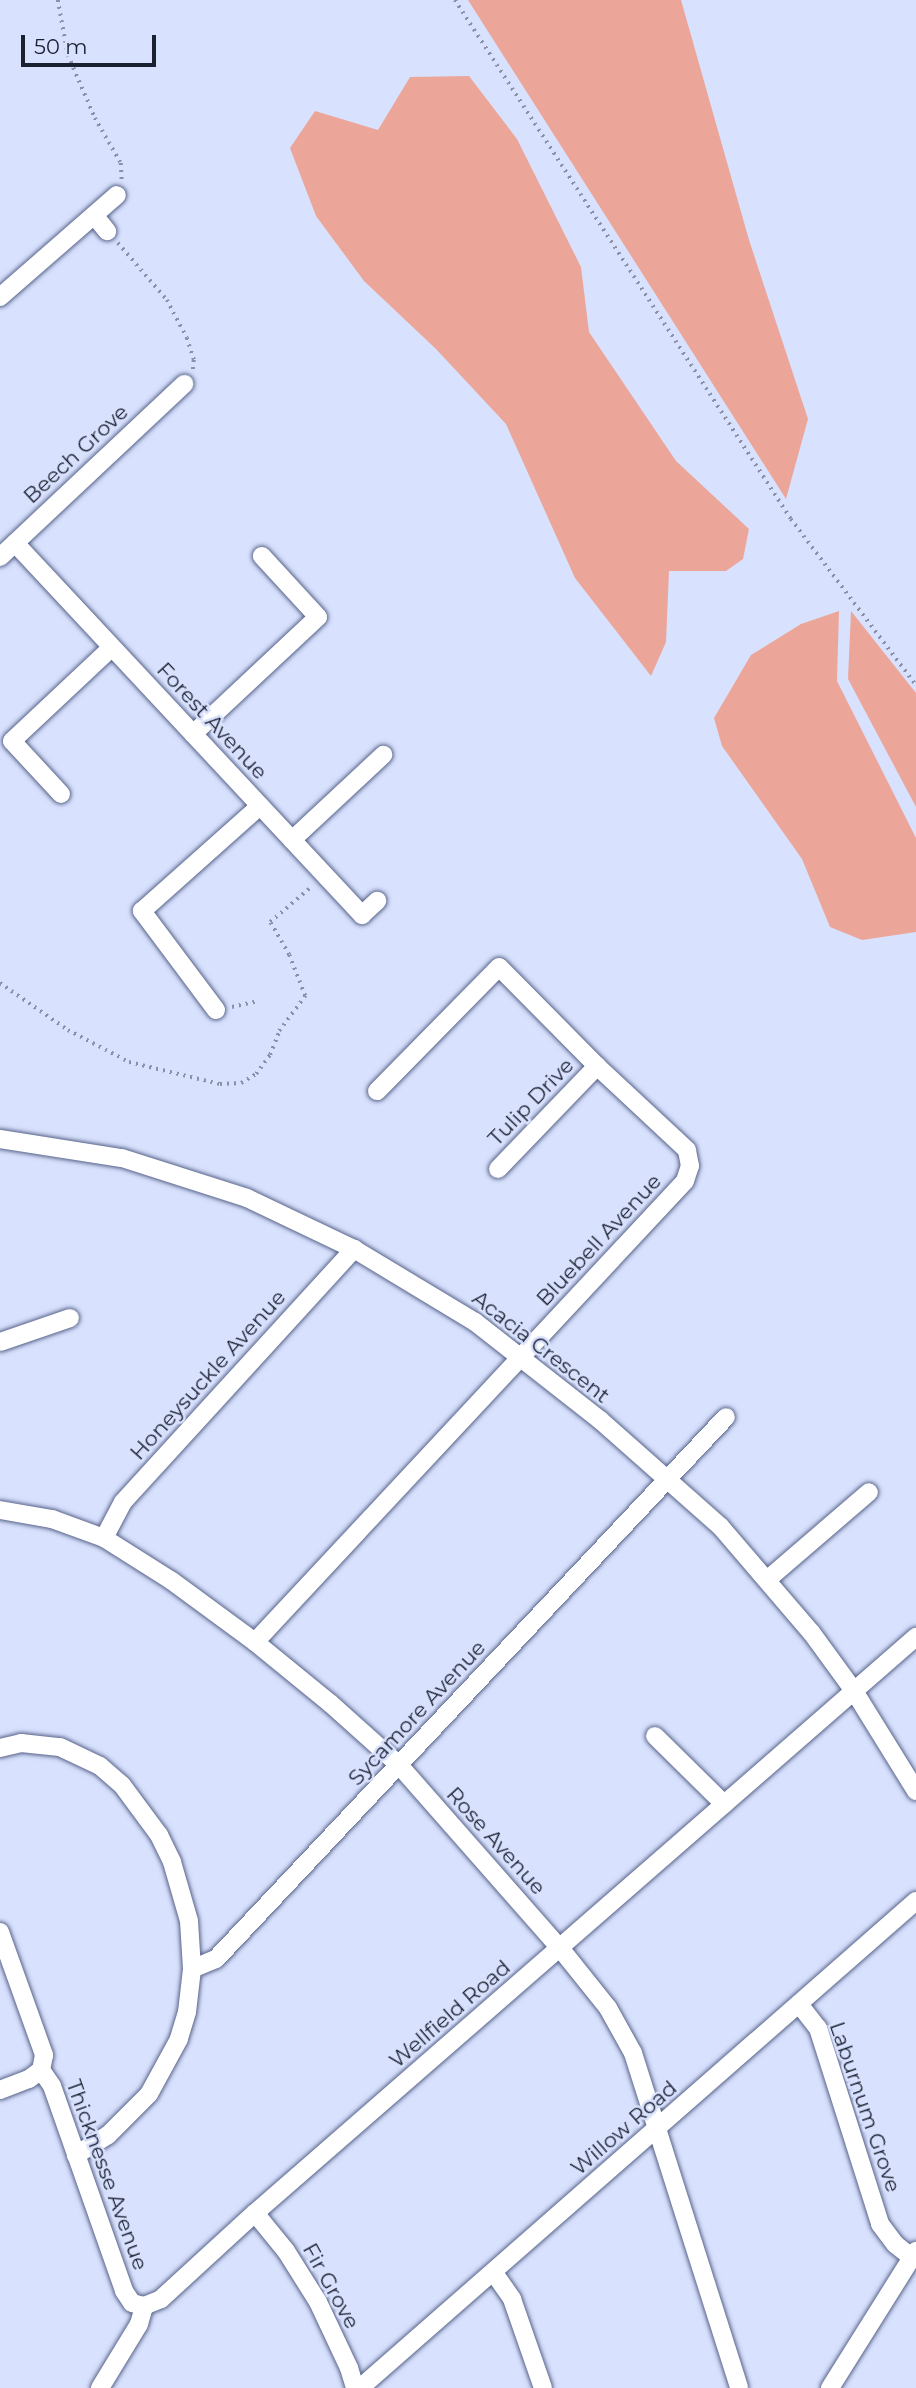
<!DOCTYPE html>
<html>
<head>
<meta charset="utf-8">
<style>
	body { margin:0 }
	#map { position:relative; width:916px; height:2388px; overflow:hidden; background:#d8e1fd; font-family:Montserrat,sans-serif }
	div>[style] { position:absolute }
	.green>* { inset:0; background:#eca699 }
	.path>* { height:3.5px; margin-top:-1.75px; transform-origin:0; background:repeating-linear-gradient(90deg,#8990a7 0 2px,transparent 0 7px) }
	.roads { filter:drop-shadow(0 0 2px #57638a) drop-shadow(0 0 2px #57638a) }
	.street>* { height:18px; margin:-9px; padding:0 9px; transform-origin:9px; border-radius:9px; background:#fff }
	span { translate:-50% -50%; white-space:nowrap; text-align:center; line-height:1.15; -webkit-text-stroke:5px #d8e1fd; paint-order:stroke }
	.street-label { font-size:21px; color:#1c2132 }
	.scale { position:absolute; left:21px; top:35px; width:135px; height:32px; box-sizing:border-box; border:4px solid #1c2132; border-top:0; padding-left:9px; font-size:21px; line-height:24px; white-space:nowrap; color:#1c2132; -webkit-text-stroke:5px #d8e1fd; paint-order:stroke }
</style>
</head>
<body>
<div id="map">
	<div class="green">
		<i style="clip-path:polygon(468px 0,681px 0,749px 240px,808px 419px,786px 499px)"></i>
		<i style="clip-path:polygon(469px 76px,517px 139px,581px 267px,589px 332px,676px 461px,749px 529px,743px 559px,726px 571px,669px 571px,666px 642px,651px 676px,575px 578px,506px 424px,436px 349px,364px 281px,316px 216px,290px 148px,315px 111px,378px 130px,410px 77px)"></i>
		<i style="clip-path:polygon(839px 611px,837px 681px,916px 838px,916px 932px,862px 940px,830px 927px,802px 859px,722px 746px,714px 718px,751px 655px,801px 624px)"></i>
		<i style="clip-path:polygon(851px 611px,916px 693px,916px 807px,848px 679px)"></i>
	</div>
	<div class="path">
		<i style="left:58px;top:0;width:56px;rotate:79.7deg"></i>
		<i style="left:68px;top:55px;width:69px;rotate:66.8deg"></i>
		<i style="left:95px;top:118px;width:52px;rotate:60deg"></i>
		<i style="left:121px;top:163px;width:17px;rotate:87deg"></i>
		<i style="left:455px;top:0;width:618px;rotate:57.08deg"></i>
		<i style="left:791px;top:519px;width:208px;rotate:53deg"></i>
		<i style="left:118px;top:243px;width:75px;rotate:49.3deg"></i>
		<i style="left:167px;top:300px;width:43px;rotate:62.2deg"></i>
		<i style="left:187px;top:338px;width:23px;rotate:72deg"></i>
		<i style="left:194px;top:360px;width:12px;rotate:95deg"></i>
		<i style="left:0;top:983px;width:83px;rotate:34.7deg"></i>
		<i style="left:68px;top:1030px;width:69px;rotate:27.7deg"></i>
		<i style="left:129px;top:1062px;width:94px;rotate:13.6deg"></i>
		<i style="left:220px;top:1084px;width:21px;rotate:-3deg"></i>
		<i style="left:241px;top:1083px;width:17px;rotate:-31deg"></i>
		<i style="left:256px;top:1074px;width:24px;rotate:-54deg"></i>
		<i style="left:270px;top:1055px;width:26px;rotate:-69deg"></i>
		<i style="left:279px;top:1031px;width:44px;rotate:-53.4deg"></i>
		<i style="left:305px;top:996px;width:44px;rotate:-111.3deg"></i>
		<i style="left:289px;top:955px;width:38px;rotate:-120deg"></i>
		<i style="left:270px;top:922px;width:55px;rotate:-40.6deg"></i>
		<i style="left:232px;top:1007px;width:26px;rotate:-13deg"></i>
	</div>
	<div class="roads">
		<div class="street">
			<i style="left:94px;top:215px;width:21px;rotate:51deg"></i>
			<i style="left:0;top:297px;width:155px;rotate:-41.1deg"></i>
			<i style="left:15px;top:543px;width:509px;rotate:46.99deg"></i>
			<i style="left:362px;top:915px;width:21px;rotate:-43deg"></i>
			<i style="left:0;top:557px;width:253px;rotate:-43.2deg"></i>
			<i style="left:193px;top:734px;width:171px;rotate:-43.1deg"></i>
			<i style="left:318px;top:617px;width:83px;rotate:-132.6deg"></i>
			<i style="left:61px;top:794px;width:72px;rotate:-132.8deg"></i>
			<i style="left:12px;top:741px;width:137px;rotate:-43.2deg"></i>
			<i style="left:292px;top:840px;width:125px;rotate:-43deg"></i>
			<i style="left:216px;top:1010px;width:124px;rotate:-126.8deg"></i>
			<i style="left:142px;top:911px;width:158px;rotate:-41.7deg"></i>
			<i style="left:0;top:1139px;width:123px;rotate:8.9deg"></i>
			<i style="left:122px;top:1158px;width:131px;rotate:17.7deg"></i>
			<i style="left:247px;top:1198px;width:119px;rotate:25.5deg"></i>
			<i style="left:354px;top:1249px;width:141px;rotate:31.1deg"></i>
			<i style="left:475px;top:1322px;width:159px;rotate:38.1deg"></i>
			<i style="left:600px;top:1420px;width:160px;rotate:41.5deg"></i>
			<i style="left:720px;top:1526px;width:140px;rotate:49.4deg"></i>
			<i style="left:811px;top:1632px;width:73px;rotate:53.9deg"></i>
			<i style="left:854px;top:1691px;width:118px;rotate:58.2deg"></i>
			<i style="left:498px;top:1169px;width:143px;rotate:-46.1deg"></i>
			<i style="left:0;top:1342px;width:74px;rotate:-18.9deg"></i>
			<i style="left:0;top:1510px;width:53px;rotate:9.8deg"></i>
			<i style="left:52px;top:1519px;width:55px;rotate:20.1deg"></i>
			<i style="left:104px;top:1538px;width:80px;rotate:32.3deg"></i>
			<i style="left:172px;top:1581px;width:103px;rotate:36.3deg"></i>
			<i style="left:255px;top:1642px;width:98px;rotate:39.2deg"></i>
			<i style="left:331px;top:1704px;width:91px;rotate:41.9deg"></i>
			<i style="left:399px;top:1765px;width:244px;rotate:48.7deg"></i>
			<i style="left:560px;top:1948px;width:77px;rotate:51.3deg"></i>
			<i style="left:608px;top:2008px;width:51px;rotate:60.9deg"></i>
			<i style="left:633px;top:2053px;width:351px;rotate:72.4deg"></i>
			<i style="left:104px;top:1538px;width:41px;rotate:-62.2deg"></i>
			<i style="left:123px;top:1502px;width:343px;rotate:-47.6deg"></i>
			<i style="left:768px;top:1579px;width:133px;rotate:-40.7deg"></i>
			<i style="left:255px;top:1642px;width:630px;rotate:-46.99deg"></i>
			<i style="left:685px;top:1181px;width:16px;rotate:-72deg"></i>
			<i style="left:690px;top:1166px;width:16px;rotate:-101deg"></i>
			<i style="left:687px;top:1150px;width:123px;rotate:-137deg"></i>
			<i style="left:597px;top:1066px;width:139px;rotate:-134.7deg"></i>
			<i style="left:499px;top:967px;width:174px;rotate:134.5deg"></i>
			<i style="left:655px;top:1736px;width:97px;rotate:44.6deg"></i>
			<i style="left:0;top:1748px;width:22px;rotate:-13deg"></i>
			<i style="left:21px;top:1743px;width:39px;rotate:6deg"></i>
			<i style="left:60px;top:1747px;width:44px;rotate:25.4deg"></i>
			<i style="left:100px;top:1766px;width:29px;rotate:41deg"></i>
			<i style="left:122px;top:1785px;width:62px;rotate:53.5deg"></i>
			<i style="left:159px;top:1835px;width:30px;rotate:64deg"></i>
			<i style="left:172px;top:1862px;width:61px;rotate:73.9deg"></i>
			<i style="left:189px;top:1921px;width:48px;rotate:86.4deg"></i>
			<i style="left:192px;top:1969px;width:43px;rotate:96.6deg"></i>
			<i style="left:187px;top:2012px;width:28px;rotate:107deg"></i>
			<i style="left:179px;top:2039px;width:63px;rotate:118.6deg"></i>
			<i style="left:149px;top:2094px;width:58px;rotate:135deg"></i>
			<i style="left:108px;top:2135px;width:38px;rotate:148deg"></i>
			<i style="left:0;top:1932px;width:131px;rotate:70.3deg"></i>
			<i style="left:44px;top:2055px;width:15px;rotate:101deg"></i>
			<i style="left:192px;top:1969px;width:26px;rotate:-23deg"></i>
			<i style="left:216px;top:1959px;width:744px;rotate:-46.74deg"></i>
			<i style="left:799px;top:2004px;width:31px;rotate:52deg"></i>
			<i style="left:818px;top:2028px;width:206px;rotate:72.4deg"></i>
			<i style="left:880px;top:2224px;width:25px;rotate:53deg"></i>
			<i style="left:895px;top:2244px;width:22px;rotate:39deg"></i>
			<i style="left:41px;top:2070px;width:19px;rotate:55deg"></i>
			<i style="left:52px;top:2086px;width:217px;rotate:70.6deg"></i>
			<i style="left:124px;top:2291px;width:14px;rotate:56deg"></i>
			<i style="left:132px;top:2303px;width:12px;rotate:14deg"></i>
			<i style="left:0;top:2090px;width:31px;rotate:-21deg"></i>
			<i style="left:29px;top:2079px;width:15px;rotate:-37deg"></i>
			<i style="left:255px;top:2213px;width:49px;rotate:50.8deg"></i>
			<i style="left:286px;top:2251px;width:60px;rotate:57.9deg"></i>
			<i style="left:318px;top:2302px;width:73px;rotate:64.8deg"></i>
			<i style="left:349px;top:2368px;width:21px;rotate:73deg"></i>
			<i style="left:494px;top:2273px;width:32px;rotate:55deg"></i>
			<i style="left:512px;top:2299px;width:94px;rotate:70.8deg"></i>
			<i style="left:144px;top:2306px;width:18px;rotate:-22deg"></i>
			<i style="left:161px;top:2299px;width:127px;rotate:-42.5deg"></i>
			<i style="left:255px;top:2213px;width:877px;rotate:-41.07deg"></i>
			<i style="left:100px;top:2388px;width:75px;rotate:-58.6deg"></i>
			<i style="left:139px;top:2324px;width:19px;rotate:-74deg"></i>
			<i style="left:360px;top:2388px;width:739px;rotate:-41.22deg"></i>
			<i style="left:830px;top:2388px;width:162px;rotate:-57.9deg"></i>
		</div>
	</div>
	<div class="street-label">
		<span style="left:76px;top:454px;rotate:-43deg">Beech Grove</span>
		<span style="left:212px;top:721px;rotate:47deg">Forest Avenue</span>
		<span style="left:531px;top:1102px;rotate:-46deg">Tulip Drive</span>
		<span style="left:599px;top:1240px;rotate:-47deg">Bluebell Avenue</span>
		<span style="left:541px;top:1347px;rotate:38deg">Acacia Crescent</span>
		<span style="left:208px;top:1375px;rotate:-48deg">Honeysuckle Avenue</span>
		<span style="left:417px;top:1713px;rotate:-47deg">Sycamore Avenue</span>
		<span style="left:496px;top:1841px;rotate:48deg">Rose Avenue</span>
		<span style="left:450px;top:2014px;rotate:-41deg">Wellfield Road</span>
		<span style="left:865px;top:2107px;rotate:71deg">Laburnum Grove</span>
		<span style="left:624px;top:2128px;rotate:-41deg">Willow Road</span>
		<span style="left:107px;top:2175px;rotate:70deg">Thicknesse Avenue</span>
		<span style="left:331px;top:2286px;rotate:61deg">Fir Grove</span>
	</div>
	<div class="scale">50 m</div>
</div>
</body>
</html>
